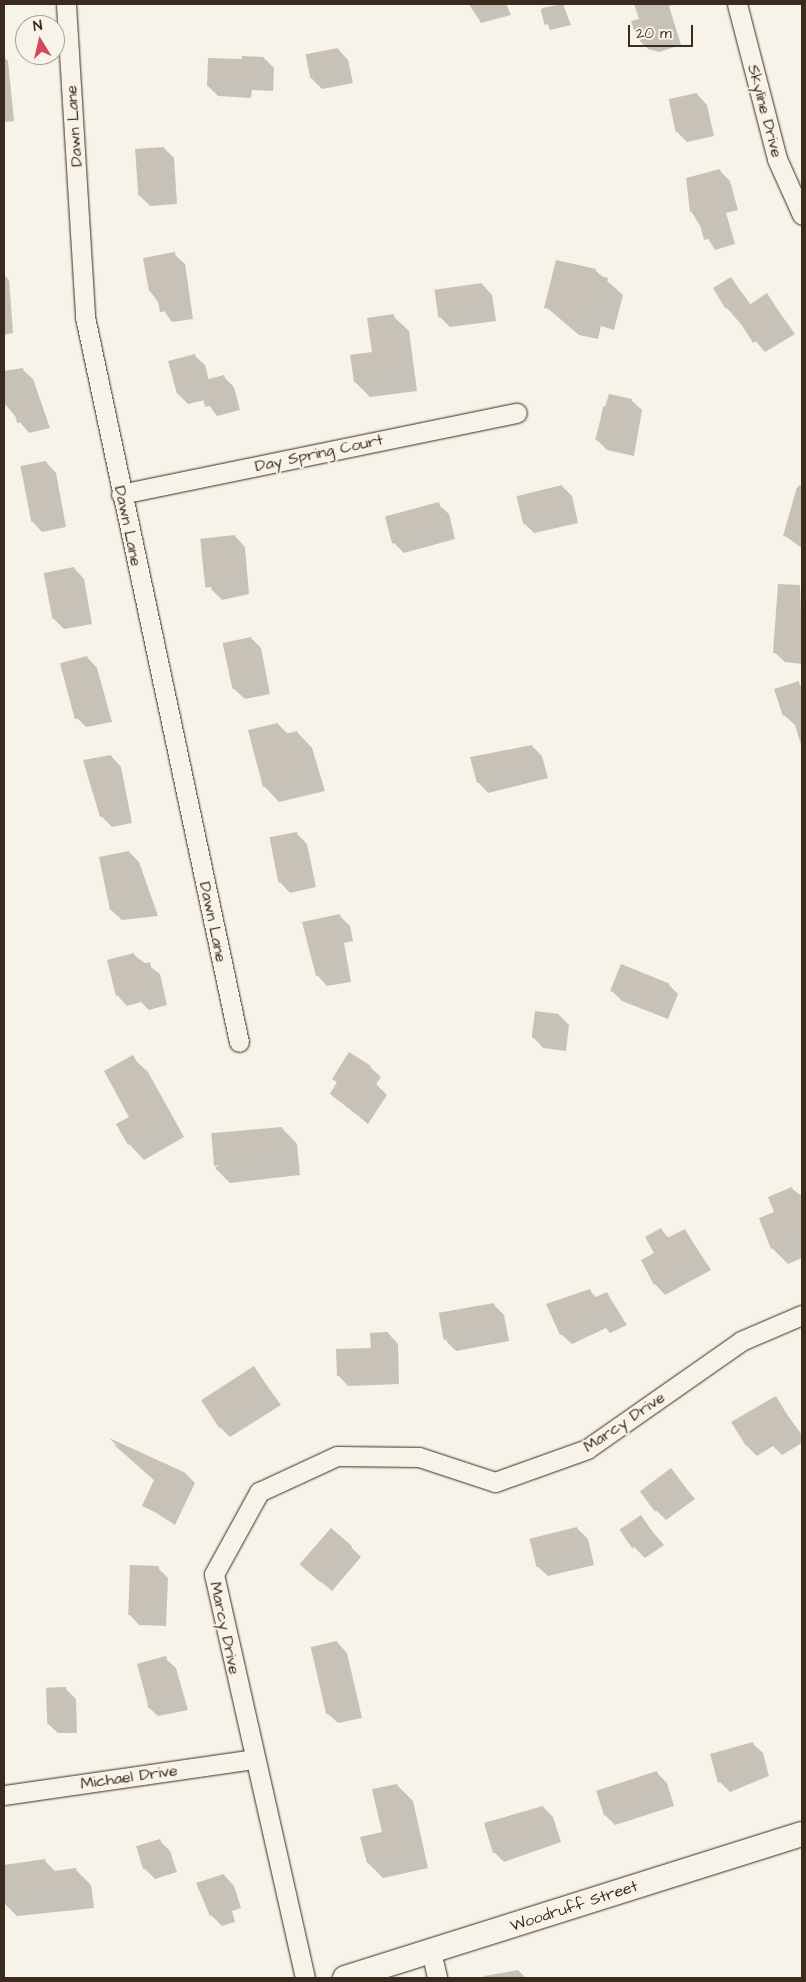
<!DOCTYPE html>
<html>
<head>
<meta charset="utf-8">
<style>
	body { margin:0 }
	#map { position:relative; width:806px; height:1982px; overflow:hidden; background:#f7f3e8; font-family:"Architects Daughter",sans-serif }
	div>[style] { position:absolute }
	.shadow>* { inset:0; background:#0003 }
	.building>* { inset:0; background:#c8c1b6; transform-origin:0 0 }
	.roads { filter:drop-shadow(0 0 1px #3b2a1e) drop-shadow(0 0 1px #3b2a1e) }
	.minor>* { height:19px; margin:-9.5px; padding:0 9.5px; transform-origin:9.5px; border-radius:9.5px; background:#f7f3e8 }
	.tertiary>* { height:24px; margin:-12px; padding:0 12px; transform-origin:12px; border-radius:12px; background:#f7f3e8 }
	span { translate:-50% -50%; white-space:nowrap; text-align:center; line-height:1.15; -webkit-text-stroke:4px #f7f3e8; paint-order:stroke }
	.street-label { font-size:16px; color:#3b2a1e }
	.frame { position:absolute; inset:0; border:5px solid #3b2a1e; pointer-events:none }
	.north { position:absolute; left:15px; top:15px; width:50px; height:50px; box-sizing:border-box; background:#f7f3e8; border:1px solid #aca397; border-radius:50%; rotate:351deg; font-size:14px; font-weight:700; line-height:20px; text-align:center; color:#3b2a1e }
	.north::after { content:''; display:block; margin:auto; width:18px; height:22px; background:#d1495b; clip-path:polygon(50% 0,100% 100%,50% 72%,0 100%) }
	.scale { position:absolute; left:628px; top:25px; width:65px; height:22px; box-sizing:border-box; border:2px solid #3b2a1e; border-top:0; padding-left:6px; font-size:15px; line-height:18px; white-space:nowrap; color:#3b2a1e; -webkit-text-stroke:4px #f7f3e8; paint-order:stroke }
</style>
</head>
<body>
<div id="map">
	<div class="shadow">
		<i style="clip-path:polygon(469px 4px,506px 4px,511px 15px,481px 23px)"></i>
		<i style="clip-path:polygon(563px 4px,571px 25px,550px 30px,542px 8px)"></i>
		<i style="clip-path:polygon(636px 4px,678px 4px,669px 6px,681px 45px,659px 52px,648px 49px,638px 39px,633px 22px,640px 20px)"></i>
		<i style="clip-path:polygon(338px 49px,348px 60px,353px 83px,322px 89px,312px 79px)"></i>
		<i style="clip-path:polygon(4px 57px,8px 61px,14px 121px,4px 122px)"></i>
		<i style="clip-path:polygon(264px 58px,274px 68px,273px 91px,252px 90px,251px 98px,218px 96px,208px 86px,243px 61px)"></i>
		<i style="clip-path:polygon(697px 94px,707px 105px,714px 136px,687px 142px,677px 132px)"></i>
		<i style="clip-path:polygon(164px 148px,174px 158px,177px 204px,150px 206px,139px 195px)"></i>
		<i style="clip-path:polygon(720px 171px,730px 181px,738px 210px,726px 213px,735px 244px,715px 250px,691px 211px)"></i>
		<i style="clip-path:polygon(174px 254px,185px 264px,193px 319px,172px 322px,150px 291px)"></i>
		<i style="clip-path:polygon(596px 271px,623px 295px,614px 330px,601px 326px,598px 339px,579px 335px,546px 307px)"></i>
		<i style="clip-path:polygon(4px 275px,9px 280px,13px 333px,4px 335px)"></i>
		<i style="clip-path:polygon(731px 278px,751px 305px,767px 295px,795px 334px,765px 352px,726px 307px)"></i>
		<i style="clip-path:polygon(482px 284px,492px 295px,496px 321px,450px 327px,439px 316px)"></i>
		<i style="clip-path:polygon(393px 316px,409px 331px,417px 391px,370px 397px,355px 382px)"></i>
		<i style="clip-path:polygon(194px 355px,205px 365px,209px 381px,224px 377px,234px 387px,240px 410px,217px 416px,205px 400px,188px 404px,178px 394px)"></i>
		<i style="clip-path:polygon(22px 369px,33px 379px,50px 428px,29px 433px,5px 404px,4px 373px)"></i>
		<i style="clip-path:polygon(631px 400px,642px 410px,634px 456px,607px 450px,596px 439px,603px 407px)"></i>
		<i style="clip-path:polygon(46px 462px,56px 473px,66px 527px,42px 532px,32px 521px)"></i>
		<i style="clip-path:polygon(799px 485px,802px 486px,802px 548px,785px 536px)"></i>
		<i style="clip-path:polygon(562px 486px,572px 496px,578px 523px,534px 533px,524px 523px)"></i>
		<i style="clip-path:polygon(438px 504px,449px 514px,455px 539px,404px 553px,393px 542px)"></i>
		<i style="clip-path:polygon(235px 536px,245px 547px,249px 594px,222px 600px,211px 589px)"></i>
		<i style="clip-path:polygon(74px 568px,84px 579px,92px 624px,64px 629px,53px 618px)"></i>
		<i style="clip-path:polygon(800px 586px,802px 664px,785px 662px,774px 652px)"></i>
		<i style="clip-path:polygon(251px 638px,261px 648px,270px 694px,245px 699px,234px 689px)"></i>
		<i style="clip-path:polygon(87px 657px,97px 668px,112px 722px,86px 727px,76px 717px)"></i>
		<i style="clip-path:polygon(798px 683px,802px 687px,802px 748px,795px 725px,784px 715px)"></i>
		<i style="clip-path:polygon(278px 724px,288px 734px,297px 732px,312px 748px,325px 791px,279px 802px,264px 786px)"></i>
		<i style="clip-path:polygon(532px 746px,542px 756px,548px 778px,488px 793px,478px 782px)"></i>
		<i style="clip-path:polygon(111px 756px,121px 767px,132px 823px,112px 827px,101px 816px)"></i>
		<i style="clip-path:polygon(296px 833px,307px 844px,316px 887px,290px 893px,280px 882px)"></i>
		<i style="clip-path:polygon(129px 852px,139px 862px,158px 916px,122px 920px,111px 910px)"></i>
		<i style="clip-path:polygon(340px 916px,350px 926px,353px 941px,344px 943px,351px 982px,327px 986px,317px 975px)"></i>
		<i style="clip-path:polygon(134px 955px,160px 974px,167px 1005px,149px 1010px,141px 1002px,127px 1006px,117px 995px)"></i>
		<i style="clip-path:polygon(668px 984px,678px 994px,668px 1019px,622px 1001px,612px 991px)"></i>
		<i style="clip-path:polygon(559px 1015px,569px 1025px,566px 1051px,543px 1048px,533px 1037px)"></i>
		<i style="clip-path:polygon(132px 1057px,148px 1072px,184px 1137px,144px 1160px,129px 1144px)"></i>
		<i style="clip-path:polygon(370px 1067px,381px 1077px,376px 1084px,387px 1095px,368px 1124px,332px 1094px,338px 1083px,333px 1079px)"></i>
		<i style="clip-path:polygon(282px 1128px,297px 1144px,300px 1175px,230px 1183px,215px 1168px)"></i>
		<i style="clip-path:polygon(792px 1189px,802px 1196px,802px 1258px,788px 1264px,772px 1248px,776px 1213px)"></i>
		<i style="clip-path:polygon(661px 1230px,669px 1238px,685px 1230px,711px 1270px,665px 1295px,655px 1284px)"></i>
		<i style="clip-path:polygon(590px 1291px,597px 1298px,607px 1293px,627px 1325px,610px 1333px,606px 1328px,572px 1344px,561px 1334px)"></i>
		<i style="clip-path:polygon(493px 1304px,504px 1315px,509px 1341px,456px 1351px,446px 1341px)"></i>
		<i style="clip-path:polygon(388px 1333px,398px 1344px,399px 1384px,348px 1386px,338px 1375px)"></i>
		<i style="clip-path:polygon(254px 1368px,281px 1405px,230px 1437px,220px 1427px)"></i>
		<i style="clip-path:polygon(775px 1398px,802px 1435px,802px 1443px,782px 1455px,773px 1446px,757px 1456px,747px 1446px)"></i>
		<i style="clip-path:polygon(113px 1444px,186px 1474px,195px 1483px,175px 1525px,144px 1505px,155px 1481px)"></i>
		<i style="clip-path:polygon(671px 1470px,695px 1499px,666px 1520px,656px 1510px)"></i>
		<i style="clip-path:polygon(640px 1517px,664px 1545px,645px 1558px,635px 1548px)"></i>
		<i style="clip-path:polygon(577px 1528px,588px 1539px,594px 1565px,548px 1576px,537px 1566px)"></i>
		<i style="clip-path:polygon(351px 1547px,361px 1557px,332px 1591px,312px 1574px)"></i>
		<i style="clip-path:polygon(158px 1568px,168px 1578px,166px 1626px,139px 1625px,129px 1614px)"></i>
		<i style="clip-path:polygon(337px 1642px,347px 1653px,362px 1718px,338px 1723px,327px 1713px)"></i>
		<i style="clip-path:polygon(165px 1658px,176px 1668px,188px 1710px,158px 1716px,147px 1706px)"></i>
		<i style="clip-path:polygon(66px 1689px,76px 1699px,77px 1733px,58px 1733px,47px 1723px)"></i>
		<i style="clip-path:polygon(752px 1743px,763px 1753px,769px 1776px,730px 1792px,720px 1782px)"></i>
		<i style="clip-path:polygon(656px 1772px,667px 1783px,674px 1806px,615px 1825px,605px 1815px)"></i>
		<i style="clip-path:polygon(397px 1785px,413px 1801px,428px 1868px,383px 1878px,368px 1863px,383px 1833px)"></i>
		<i style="clip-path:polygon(543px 1807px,553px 1817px,561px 1842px,504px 1862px,494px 1852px)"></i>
		<i style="clip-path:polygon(160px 1841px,170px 1851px,177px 1872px,155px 1879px,145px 1869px)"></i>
		<i style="clip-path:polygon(45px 1861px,56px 1872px,75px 1869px,91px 1885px,94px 1908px,17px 1916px,4px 1903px,4px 1866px)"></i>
		<i style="clip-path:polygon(224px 1875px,234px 1886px,241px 1908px,232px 1911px,235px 1922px,222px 1926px,211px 1915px)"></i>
		<i style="clip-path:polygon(518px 1970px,526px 1978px,485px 1978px,484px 1976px)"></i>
	</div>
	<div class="building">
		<i style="left:563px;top:4px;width:16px;height:23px;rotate:76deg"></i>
		<i style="clip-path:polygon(634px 4px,662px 4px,672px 35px,648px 42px,646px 36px,637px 39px,631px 21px,639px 19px)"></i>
		<i style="left:338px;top:48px;width:25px;height:33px;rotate:79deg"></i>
		<i style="clip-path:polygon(242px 56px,264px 57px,263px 81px,242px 80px,241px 88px,207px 86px,208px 58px,242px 59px)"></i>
		<i style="left:697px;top:93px;width:34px;height:29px;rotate:78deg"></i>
		<i style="left:164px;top:147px;width:47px;height:29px;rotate:86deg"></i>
		<i style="clip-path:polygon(720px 169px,728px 200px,717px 203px,725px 234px,704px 240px,696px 210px,690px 212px,686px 178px)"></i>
		<i style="clip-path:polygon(175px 252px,184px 308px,160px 312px,156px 290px,149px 291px,143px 258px)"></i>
		<i style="clip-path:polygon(556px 260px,596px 269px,595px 275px,608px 278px,599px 315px,585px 312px,582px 324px,562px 319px,563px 312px,544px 308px)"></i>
		<i style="clip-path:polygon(731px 277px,749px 305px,767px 293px,786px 323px,753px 343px,735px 314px,740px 310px,725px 308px,713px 288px)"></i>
		<i style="left:482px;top:283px;width:28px;height:48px;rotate:82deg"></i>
		<i style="clip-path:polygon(394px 314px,403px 375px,354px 382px,350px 355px,372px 352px,367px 318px)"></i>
		<i style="clip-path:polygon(195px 354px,202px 381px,224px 375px,230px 400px,205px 407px,201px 388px,177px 394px,168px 361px)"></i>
		<i style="clip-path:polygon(23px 368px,29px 399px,36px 397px,40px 418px,17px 423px,13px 403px,4px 405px,4px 371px)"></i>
		<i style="clip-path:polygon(609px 394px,632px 399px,624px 446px,595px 440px)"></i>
		<i style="left:46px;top:461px;width:57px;height:26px;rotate:79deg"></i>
		<i style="left:562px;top:485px;width:29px;height:47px;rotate:76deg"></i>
		<i style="clip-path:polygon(797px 487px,802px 488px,802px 541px,783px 536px)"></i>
		<i style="left:439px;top:502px;width:28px;height:56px;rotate:75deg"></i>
		<i style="left:235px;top:535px;width:49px;height:35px;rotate:84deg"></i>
		<i style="left:74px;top:567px;width:47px;height:31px;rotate:79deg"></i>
		<i style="clip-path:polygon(778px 584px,800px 585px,802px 655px,773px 653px)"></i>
		<i style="left:251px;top:637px;width:47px;height:29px;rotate:78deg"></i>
		<i style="left:87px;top:656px;width:58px;height:28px;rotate:75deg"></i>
		<i style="clip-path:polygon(799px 681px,802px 710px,783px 716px,774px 689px)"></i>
		<i style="clip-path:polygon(278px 723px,281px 735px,297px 731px,310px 775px,263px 787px,248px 730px)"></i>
		<i style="clip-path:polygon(532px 745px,538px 767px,477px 783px,470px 757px)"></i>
		<i style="clip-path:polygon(111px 755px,123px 812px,100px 817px,83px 760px)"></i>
		<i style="left:297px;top:832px;width:46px;height:28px;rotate:79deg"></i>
		<i style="clip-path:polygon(129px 851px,136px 886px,144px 884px,148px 906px,110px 910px,99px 857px)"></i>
		<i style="clip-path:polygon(340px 914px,343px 931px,334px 933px,341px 971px,316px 976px,302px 922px)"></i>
		<i style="clip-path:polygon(134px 953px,137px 965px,150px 962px,157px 995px,137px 1000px,135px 991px,116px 996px,107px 960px)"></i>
		<i style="left:621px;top:964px;width:52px;height:29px;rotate:22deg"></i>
		<i style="left:535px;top:1011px;width:24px;height:27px;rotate:7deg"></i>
		<i style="clip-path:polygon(349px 1052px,371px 1066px,365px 1075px,377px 1083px,357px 1115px,330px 1094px,337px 1082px,332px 1079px)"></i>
		<i style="clip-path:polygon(133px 1055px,170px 1121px,128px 1145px,116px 1124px,129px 1117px,104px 1071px)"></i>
		<i style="left:282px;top:1127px;width:33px;height:71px;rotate:85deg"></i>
		<i style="clip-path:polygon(792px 1187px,796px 1197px,802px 1194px,802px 1236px,771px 1249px,759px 1218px,774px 1212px,768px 1197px)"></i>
		<i style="clip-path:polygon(661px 1228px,667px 1238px,685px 1229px,702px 1259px,654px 1285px,641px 1260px,654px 1253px,645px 1237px)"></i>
		<i style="clip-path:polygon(590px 1289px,594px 1298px,607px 1292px,617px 1314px,599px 1323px,596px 1318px,560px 1335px,546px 1304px)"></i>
		<i style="left:494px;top:1303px;width:28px;height:56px;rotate:80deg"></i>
		<i style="clip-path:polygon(388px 1332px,389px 1374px,337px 1376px,336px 1349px,371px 1348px,370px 1333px)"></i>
		<i style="left:254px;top:1366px;width:33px;height:63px;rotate:57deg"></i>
		<i style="clip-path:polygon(776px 1396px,796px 1430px,771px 1445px,765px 1435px,746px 1446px,731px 1422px)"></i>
		<i style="clip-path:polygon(109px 1438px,186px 1473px,166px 1517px,142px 1506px,154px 1480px)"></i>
		<i style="left:671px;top:1468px;width:25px;height:39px;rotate:53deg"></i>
		<i style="left:641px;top:1515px;width:23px;height:26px;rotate:56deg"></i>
		<i style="left:577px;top:1527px;width:29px;height:49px;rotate:76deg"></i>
		<i style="left:331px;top:1528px;width:28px;height:48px;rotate:41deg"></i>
		<i style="left:130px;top:1565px;width:29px;height:50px;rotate:2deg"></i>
		<i style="left:337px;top:1641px;width:69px;height:27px;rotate:77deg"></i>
		<i style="left:166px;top:1656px;width:46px;height:30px;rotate:75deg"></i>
		<i style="left:66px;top:1687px;width:36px;height:20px;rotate:88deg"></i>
		<i style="clip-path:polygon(753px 1742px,760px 1765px,718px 1783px,710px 1754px)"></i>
		<i style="left:657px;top:1771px;width:26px;height:64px;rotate:72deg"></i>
		<i style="clip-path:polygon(397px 1784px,413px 1853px,367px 1863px,360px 1837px,382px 1832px,372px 1789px)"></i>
		<i style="clip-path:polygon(543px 1806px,551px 1831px,493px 1853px,484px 1823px)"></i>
		<i style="left:160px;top:1839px;width:24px;height:25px;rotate:73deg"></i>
		<i style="clip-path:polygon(45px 1859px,47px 1872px,76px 1868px,80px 1893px,4px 1900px,4px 1865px)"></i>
		<i style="clip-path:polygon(224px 1874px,231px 1898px,222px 1901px,226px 1911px,210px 1916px,196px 1883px)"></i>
	</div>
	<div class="roads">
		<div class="minor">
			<i style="left:66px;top:4px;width:314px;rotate:86.5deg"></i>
			<i style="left:85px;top:317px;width:741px;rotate:78.01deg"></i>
			<i style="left:737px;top:4px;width:160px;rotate:75.5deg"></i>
			<i style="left:777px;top:159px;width:61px;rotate:65.9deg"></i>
			<i style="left:121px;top:494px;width:404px;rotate:-11.6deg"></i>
			<i style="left:4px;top:1795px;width:253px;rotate:-8.2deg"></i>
			<i style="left:431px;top:1951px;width:28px;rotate:77deg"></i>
			<i style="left:305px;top:1978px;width:414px;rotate:-102.7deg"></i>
			<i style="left:214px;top:1574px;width:94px;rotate:-61.2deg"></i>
			<i style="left:259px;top:1492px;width:86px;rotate:-24.8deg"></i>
			<i style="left:337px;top:1456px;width:82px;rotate:0.7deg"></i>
			<i style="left:419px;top:1457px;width:80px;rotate:18.2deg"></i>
			<i style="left:495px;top:1482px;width:98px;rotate:-19.7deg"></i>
			<i style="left:587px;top:1449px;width:188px;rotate:-35deg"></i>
			<i style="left:741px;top:1341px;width:66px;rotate:-23.1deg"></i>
		</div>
		<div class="tertiary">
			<i style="left:345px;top:1978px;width:479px;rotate:-17.5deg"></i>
		</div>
	</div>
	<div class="street-label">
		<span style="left:765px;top:111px;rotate:75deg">Skyline Drive</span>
		<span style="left:74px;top:126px;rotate:-94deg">Dawn Lane</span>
		<span style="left:319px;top:453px;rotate:-12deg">Day Spring Court</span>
		<span style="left:128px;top:526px;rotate:78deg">Dawn Lane</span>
		<span style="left:213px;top:922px;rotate:78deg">Dawn Lane</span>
		<span style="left:624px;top:1422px;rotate:-34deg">Marcy Drive</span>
		<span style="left:225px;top:1628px;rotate:78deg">Marcy Drive</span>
		<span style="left:129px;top:1777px;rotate:-8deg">Michael Drive</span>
		<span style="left:574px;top:1906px;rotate:-18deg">Woodruff Street</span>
	</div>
	<div class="frame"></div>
	<div class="north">N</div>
	<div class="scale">20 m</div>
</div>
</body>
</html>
